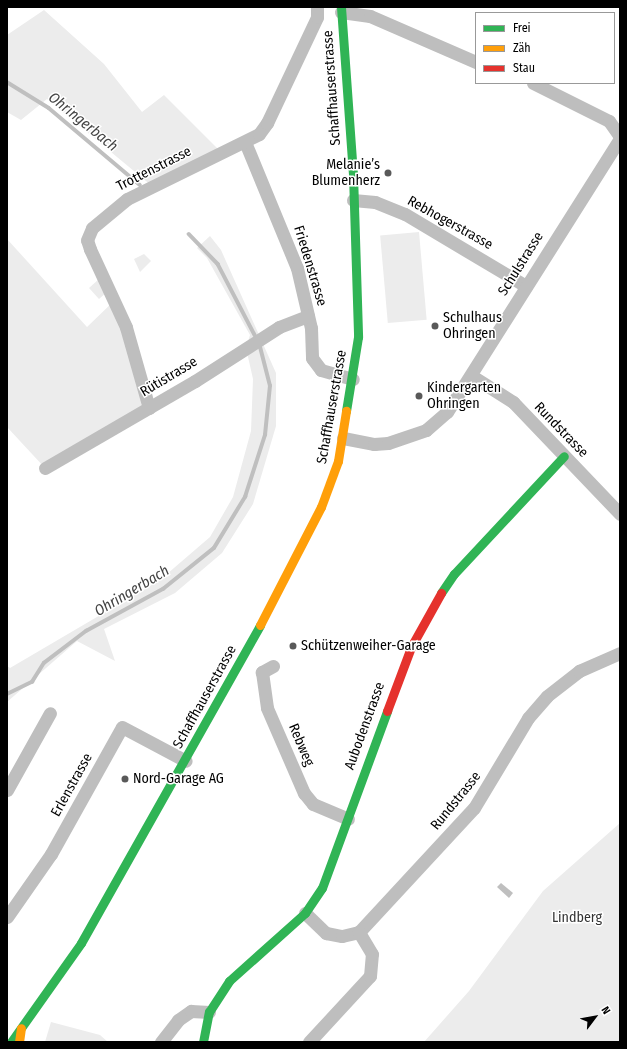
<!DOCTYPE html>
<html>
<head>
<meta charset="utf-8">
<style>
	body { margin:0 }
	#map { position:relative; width:627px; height:1049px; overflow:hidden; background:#fff; font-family:"Fira Sans Condensed",sans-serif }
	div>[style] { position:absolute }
	.green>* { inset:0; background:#ececec; transform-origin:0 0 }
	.water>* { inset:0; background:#bfbfbf }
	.stream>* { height:3.5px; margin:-1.75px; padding:0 1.75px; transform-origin:1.75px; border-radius:1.75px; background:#bfbfbf }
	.street>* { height:13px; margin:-6.5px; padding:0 6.5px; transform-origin:6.5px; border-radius:6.5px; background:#bebebe }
	.fast>* { height:9px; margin:-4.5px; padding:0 4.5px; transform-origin:4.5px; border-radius:4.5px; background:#30b455 }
	.slow>* { height:9px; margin:-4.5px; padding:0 4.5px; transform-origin:4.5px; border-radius:4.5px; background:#ff9f0a }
	.jam>* { height:9px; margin:-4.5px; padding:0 4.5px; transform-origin:4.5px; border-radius:4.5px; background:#e5322d }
	.dots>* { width:11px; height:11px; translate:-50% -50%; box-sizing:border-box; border:2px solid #fff; border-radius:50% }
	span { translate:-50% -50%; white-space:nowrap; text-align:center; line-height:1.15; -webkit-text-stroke:3px #fff; paint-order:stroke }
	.street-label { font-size:14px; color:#000 }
	.poi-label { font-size:14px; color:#000 }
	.right { translate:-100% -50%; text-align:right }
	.left { translate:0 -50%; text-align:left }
	.park-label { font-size:14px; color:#333 }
	.water-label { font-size:15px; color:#444; font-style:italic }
	.frame { position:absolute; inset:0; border:8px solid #000; pointer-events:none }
	.legend { position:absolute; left:475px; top:12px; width:140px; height:72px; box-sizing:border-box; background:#fff; border:1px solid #999; margin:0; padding:5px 7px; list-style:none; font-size:12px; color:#000 }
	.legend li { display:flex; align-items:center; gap:8px; height:20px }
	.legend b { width:20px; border:1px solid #999 }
	.north { position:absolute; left:575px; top:997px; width:40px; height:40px; -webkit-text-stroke:3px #fff; paint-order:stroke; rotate:58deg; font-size:11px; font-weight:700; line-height:16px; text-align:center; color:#000 }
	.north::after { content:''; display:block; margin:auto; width:14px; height:18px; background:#000; clip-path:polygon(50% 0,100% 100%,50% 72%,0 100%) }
</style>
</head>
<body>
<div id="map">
	<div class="green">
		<i style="clip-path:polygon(44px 10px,104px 64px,142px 112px,164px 95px,222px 153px,152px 186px,47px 99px,21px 120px,7px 112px,7px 35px)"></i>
		<i style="left:419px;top:232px;width:88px;height:39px;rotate:85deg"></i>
		<i style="clip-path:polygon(210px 236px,221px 250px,276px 373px,276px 426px,253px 504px,222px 553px,175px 593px,104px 629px,115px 661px,77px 641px,7px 702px,7px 666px,10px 668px,160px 580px,210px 537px,233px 497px,251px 431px,253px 379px,246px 348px,250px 335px,207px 258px,197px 248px)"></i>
		<i style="clip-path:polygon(7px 239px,87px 327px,115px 300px,149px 408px,45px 468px,7px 427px)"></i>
		<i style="clip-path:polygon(144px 254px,151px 261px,140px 272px,134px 259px)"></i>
		<i style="clip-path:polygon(99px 279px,107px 292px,99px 299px,89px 288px)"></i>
		<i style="clip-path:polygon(620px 823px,620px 1042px,424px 1042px,469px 991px,543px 891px)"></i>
		<i style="clip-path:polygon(51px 1022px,100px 1035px,108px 1042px,45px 1042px)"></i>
	</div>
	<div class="water">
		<i style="clip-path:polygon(501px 883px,513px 893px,509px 898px,497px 887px)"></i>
	</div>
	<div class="stream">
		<i style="left:7px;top:82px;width:49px;rotate:31.8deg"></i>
		<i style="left:49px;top:108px;width:119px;rotate:40.2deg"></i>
		<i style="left:189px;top:234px;width:42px;rotate:46deg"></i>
		<i style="left:218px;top:264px;width:80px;rotate:62.5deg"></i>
		<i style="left:7px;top:694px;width:28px;rotate:-26deg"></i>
		<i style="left:32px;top:682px;width:22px;rotate:-58deg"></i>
		<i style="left:44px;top:663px;width:53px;rotate:-37.3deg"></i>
		<i style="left:86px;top:631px;width:88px;rotate:-28.6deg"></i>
		<i style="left:163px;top:589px;width:65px;rotate:-38.8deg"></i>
		<i style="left:214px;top:548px;width:60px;rotate:-58.7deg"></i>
		<i style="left:245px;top:497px;width:65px;rotate:-72.1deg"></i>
		<i style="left:265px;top:435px;width:49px;rotate:-84.2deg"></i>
		<i style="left:270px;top:386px;width:40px;rotate:-104.4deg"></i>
	</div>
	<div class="street">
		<i style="left:341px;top:12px;width:29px;rotate:8deg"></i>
		<i style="left:370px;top:16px;width:116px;rotate:23.5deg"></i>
		<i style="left:533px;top:83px;width:85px;rotate:26.6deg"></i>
		<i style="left:609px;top:121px;width:19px;rotate:55deg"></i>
		<i style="left:245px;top:142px;width:136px;rotate:67.6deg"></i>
		<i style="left:297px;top:268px;width:62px;rotate:76.9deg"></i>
		<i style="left:311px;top:328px;width:30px;rotate:88deg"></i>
		<i style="left:312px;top:358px;width:15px;rotate:53deg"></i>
		<i style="left:321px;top:370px;width:33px;rotate:16deg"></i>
		<i style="left:353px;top:200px;width:22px;rotate:5deg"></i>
		<i style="left:375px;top:202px;width:32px;rotate:22deg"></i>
		<i style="left:405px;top:214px;width:141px;rotate:30.8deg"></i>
		<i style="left:472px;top:376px;width:49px;rotate:32.4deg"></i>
		<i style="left:513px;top:402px;width:155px;rotate:46.3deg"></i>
		<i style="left:149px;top:408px;width:84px;rotate:-105.9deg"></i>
		<i style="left:126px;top:327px;width:86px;rotate:-114.8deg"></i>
		<i style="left:90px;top:249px;width:9px;rotate:-108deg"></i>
		<i style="left:87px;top:240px;width:13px;rotate:-67deg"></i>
		<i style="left:92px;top:228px;width:45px;rotate:-39.6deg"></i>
		<i style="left:127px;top:199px;width:147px;rotate:-26.2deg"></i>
		<i style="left:259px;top:134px;width:14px;rotate:-54deg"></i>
		<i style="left:267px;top:123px;width:117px;rotate:-64.7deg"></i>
		<i style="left:317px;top:17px;width:10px;rotate:-90deg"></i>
		<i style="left:343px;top:438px;width:32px;rotate:11deg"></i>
		<i style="left:374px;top:444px;width:14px;rotate:-4deg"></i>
		<i style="left:388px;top:443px;width:40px;rotate:-18.9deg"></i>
		<i style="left:426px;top:430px;width:28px;rotate:-41deg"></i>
		<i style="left:447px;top:412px;width:324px;rotate:-57.7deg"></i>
		<i style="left:45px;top:468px;width:173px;rotate:-30.1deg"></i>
		<i style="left:195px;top:381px;width:100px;rotate:-32.7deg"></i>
		<i style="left:279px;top:327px;width:31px;rotate:-21deg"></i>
		<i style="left:273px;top:666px;width:13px;rotate:151deg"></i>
		<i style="left:262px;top:672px;width:36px;rotate:82deg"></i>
		<i style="left:267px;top:708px;width:93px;rotate:66.5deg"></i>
		<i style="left:304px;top:793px;width:14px;rotate:51deg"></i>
		<i style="left:313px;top:804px;width:38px;rotate:23deg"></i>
		<i style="left:7px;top:790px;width:88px;rotate:-60.8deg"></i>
		<i style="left:305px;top:913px;width:29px;rotate:44deg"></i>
		<i style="left:326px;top:933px;width:16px;rotate:11deg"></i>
		<i style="left:342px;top:936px;width:17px;rotate:-13deg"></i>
		<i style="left:359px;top:932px;width:169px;rotate:-47.2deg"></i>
		<i style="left:474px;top:808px;width:105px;rotate:-59deg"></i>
		<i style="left:528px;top:718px;width:29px;rotate:-49deg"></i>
		<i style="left:547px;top:696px;width:41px;rotate:-38deg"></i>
		<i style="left:579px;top:671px;width:45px;rotate:-23.7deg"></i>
		<i style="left:7px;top:917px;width:77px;rotate:-55.1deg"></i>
		<i style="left:51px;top:854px;width:145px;rotate:-60.8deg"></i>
		<i style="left:122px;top:727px;width:72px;rotate:28deg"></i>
		<i style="left:161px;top:1042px;width:28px;rotate:-52deg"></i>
		<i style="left:178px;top:1020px;width:16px;rotate:-35deg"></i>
		<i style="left:191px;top:1011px;width:18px;rotate:3deg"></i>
		<i style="left:309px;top:1042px;width:90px;rotate:-47.3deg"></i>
		<i style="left:370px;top:976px;width:22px;rotate:-85deg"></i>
		<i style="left:372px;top:954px;width:26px;rotate:-121deg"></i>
	</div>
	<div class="fast">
		<i style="left:341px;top:7px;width:167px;rotate:85.9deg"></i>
		<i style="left:353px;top:174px;width:163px;rotate:88.2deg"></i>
		<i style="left:358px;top:337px;width:75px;rotate:99.2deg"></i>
		<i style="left:441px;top:593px;width:23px;rotate:-56deg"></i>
		<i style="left:454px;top:574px;width:161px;rotate:-47deg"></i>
		<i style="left:11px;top:1042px;width:121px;rotate:-54.7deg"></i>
		<i style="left:81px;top:943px;width:365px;rotate:-60.6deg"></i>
		<i style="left:203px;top:1042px;width:31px;rotate:-79deg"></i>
		<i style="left:209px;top:1012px;width:37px;rotate:-57deg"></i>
		<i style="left:229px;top:981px;width:102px;rotate:-41.8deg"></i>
		<i style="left:305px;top:913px;width:30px;rotate:-56deg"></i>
		<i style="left:322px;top:888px;width:189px;rotate:-69.8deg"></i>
	</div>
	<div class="slow">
		<i style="left:260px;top:625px;width:133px;rotate:-62.7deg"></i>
		<i style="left:321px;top:507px;width:49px;rotate:-69.7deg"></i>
		<i style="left:338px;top:461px;width:51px;rotate:-80.9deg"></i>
		<i style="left:19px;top:1042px;width:14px;rotate:-82deg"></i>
	</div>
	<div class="jam">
		<i style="left:387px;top:711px;width:68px;rotate:-69.4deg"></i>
		<i style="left:411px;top:647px;width:62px;rotate:-60.9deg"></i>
	</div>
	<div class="dots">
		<i style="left:388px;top:173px;background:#595959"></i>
		<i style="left:435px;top:326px;background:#595959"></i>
		<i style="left:419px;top:396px;background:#595959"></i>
		<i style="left:293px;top:646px;background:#595959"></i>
		<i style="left:125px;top:779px;background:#595959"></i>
	</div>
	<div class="street-label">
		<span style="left:332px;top:88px;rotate:-94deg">Schaffhauserstrasse</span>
		<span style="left:154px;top:169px;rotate:-27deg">Trottenstrasse</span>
		<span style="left:450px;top:223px;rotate:29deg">Rebhogerstrasse</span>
		<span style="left:521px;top:264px;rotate:-58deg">Schulstrasse</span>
		<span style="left:310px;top:266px;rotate:73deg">Friedenstrasse</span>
		<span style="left:169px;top:377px;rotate:-31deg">Rütistrasse</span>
		<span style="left:332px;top:407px;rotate:-80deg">Schaffhauserstrasse</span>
		<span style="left:561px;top:430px;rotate:46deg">Rundstrasse</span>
		<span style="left:205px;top:697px;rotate:-61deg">Schaffhauserstrasse</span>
		<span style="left:365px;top:726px;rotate:-70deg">Aubodenstrasse</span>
		<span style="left:301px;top:745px;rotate:67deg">Rebweg</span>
		<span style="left:72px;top:785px;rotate:-61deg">Erlenstrasse</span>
		<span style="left:456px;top:801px;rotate:-51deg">Rundstrasse</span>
	</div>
	<div class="poi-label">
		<span class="right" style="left:380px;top:173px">Melanie’s<br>Blumenherz</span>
		<span class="left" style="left:443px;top:326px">Schulhaus<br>Ohringen</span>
		<span class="left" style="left:427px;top:396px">Kindergarten<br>Ohringen</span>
		<span class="left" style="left:301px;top:646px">Schützenweiher-Garage</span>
		<span class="left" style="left:133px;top:779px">Nord-Garage AG</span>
	</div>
	<div class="park-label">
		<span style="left:577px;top:918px">Lindberg</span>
	</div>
	<div class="water-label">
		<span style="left:83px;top:122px;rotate:39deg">Ohringerbach</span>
		<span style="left:132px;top:591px;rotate:-31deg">Ohringerbach</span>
	</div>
	<div class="frame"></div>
	<ul class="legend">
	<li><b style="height:5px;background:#30b455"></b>Frei</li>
	<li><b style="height:5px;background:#ff9f0a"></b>Zäh</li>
	<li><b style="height:5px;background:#e5322d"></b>Stau</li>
	</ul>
	<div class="north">N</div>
</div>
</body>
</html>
